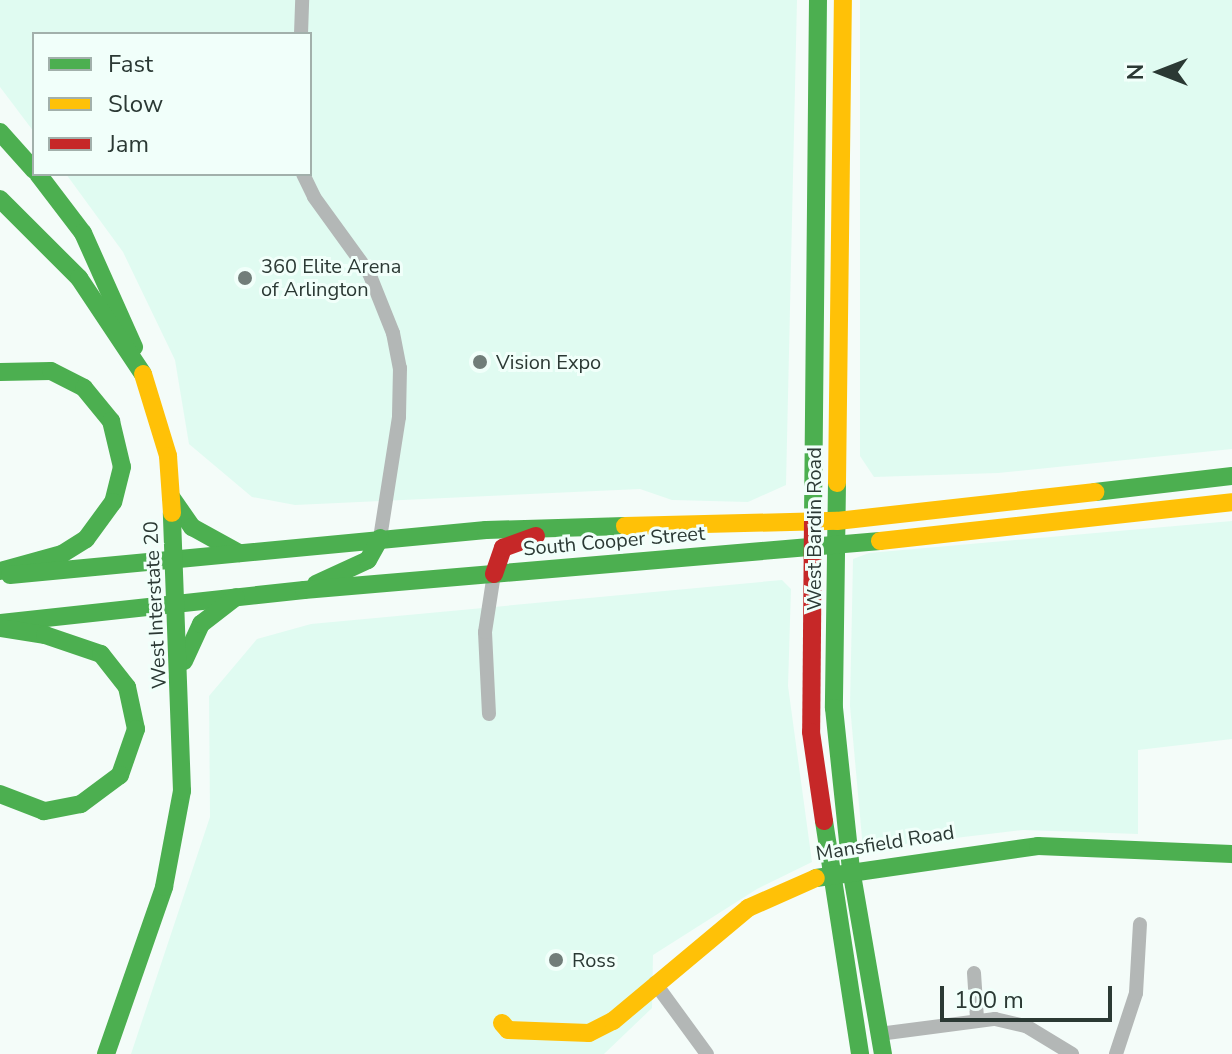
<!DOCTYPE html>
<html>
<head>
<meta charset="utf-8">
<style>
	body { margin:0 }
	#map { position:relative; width:1232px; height:1054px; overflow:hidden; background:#f4fcf9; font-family:"Nunito Sans",sans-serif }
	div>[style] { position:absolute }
	.built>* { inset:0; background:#e0fbf1 }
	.street>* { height:14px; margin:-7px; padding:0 7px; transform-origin:7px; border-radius:7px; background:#b3b7b6 }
	.fast>* { height:18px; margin:-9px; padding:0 9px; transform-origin:9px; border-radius:9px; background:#4caf50 }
	.slow>* { height:18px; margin:-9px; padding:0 9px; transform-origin:9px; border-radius:9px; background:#ffc107 }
	.jam>* { height:18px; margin:-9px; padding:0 9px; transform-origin:9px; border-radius:9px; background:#c62828 }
	.dots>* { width:22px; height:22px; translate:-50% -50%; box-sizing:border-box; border:4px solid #f1fffa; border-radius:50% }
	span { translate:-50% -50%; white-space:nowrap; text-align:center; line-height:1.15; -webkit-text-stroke:6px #f1fffa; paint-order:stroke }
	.poi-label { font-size:20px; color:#2b3934 }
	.left { translate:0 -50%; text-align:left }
	.street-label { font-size:20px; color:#2b3934 }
	.legend { position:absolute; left:32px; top:32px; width:280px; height:144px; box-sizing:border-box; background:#f1fffa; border:2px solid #a2b0ab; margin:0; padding:10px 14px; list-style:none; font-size:24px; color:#2b3934 }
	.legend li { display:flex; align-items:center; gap:16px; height:40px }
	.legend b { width:40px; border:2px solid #a2b0ab }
	.north { position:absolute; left:1120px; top:32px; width:80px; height:80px; -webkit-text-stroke:6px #f1fffa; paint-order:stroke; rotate:270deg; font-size:22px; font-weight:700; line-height:32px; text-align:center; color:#2b3934 }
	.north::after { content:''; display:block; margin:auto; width:28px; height:36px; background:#2b3934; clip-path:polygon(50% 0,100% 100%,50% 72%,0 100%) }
	.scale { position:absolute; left:940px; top:986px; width:172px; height:36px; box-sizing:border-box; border:4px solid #2b3934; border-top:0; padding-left:10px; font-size:24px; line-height:28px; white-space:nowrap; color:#2b3934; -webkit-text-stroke:6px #f1fffa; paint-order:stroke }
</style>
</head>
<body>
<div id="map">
	<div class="built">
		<i style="clip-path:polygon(0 0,797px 0,786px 485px,748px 502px,672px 500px,640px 489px,295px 505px,252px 497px,189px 444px,175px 360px,123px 252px,66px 174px,310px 174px,310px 34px,34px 34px,34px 132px,0 87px)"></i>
		<i style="clip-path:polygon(860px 0,1232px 0,1232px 449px,998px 473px,874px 477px,860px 456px)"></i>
		<i style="clip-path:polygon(1232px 521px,1232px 739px,1138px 750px,1138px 834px,1023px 830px,863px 849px,850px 706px,853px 559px,869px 553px)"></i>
		<i style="clip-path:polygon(782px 580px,791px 589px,788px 686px,812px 862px,757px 889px,653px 955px,652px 1008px,604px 1054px,131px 1054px,210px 817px,209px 696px,257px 639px,311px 624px)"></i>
	</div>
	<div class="street">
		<i style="left:301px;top:34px;width:34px;rotate:-88deg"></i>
		<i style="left:303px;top:174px;width:25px;rotate:64deg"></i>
		<i style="left:314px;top:197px;width:94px;rotate:54.1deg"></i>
		<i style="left:369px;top:273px;width:65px;rotate:68.2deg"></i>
		<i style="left:393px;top:333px;width:36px;rotate:79deg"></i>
		<i style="left:400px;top:368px;width:49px;rotate:91.2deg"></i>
		<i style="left:399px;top:417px;width:122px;rotate:98.9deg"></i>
		<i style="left:489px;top:714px;width:82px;rotate:-92.8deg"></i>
		<i style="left:485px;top:632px;width:59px;rotate:-81.2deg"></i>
		<i style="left:974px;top:973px;width:45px;rotate:86.2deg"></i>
		<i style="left:655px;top:983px;width:88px;rotate:53.8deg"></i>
		<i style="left:879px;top:1034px;width:117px;rotate:-7.4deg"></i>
		<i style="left:995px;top:1019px;width:32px;rotate:13deg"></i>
		<i style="left:1026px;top:1026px;width:54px;rotate:31.3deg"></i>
		<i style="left:1116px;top:1054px;width:64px;rotate:-71.8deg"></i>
		<i style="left:1136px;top:993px;width:69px;rotate:-86.7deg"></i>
	</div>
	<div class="fast">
		<i style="left:0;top:132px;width:51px;rotate:48.2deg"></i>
		<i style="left:38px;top:174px;width:74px;rotate:52.7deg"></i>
		<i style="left:83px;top:233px;width:125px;rotate:65.9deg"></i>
		<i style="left:0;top:199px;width:112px;rotate:45deg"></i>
		<i style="left:79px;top:278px;width:115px;rotate:56.3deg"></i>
		<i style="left:0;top:372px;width:51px;rotate:-1.1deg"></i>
		<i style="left:51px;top:371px;width:37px;rotate:27deg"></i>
		<i style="left:84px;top:388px;width:43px;rotate:50.7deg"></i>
		<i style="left:111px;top:421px;width:47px;rotate:76.6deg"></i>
		<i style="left:122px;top:467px;width:36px;rotate:104deg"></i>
		<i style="left:113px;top:502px;width:46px;rotate:126.1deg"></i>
		<i style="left:86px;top:539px;width:28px;rotate:148deg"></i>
		<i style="left:62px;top:554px;width:64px;rotate:164.7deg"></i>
		<i style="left:837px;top:483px;width:225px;rotate:90.8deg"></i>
		<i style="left:834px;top:708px;width:162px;rotate:84deg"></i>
		<i style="left:851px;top:869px;width:188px;rotate:80.2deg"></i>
		<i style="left:1095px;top:492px;width:138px;rotate:-6.7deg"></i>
		<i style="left:171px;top:497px;width:37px;rotate:55deg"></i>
		<i style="left:192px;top:527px;width:54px;rotate:29deg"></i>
		<i style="left:813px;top:519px;width:519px;rotate:-89.45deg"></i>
		<i style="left:10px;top:575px;width:478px;rotate:-5.4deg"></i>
		<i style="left:486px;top:530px;width:139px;rotate:-1.6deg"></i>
		<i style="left:316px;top:584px;width:57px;rotate:-24.8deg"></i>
		<i style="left:368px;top:560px;width:25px;rotate:-61deg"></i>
		<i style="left:0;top:623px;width:306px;rotate:-6.2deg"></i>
		<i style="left:304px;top:590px;width:578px;rotate:-4.86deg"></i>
		<i style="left:0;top:628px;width:46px;rotate:8.8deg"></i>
		<i style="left:45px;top:635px;width:59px;rotate:18.7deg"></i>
		<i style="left:101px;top:654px;width:42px;rotate:51.8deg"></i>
		<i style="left:127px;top:687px;width:43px;rotate:77.9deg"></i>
		<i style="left:136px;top:729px;width:49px;rotate:109.2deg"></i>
		<i style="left:120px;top:775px;width:49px;rotate:143.4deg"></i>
		<i style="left:81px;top:804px;width:38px;rotate:169deg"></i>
		<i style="left:44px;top:811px;width:47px;rotate:-158.9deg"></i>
		<i style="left:184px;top:661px;width:41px;rotate:-65.3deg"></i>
		<i style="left:201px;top:624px;width:44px;rotate:-37.6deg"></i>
		<i style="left:824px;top:821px;width:236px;rotate:81.2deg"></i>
		<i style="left:816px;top:878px;width:224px;rotate:-8.2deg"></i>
		<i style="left:1038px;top:846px;width:194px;rotate:2.4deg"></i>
		<i style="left:106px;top:1054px;width:177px;rotate:-70.8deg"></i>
		<i style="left:164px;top:887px;width:98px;rotate:-79.4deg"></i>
		<i style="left:182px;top:791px;width:278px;rotate:-92.1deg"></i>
	</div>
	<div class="slow">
		<i style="left:143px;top:374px;width:86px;rotate:73deg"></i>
		<i style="left:168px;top:456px;width:57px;rotate:86deg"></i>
		<i style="left:837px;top:483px;width:483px;rotate:-89.3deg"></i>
		<i style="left:625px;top:526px;width:212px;rotate:-1.4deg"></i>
		<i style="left:837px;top:521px;width:260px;rotate:-6.4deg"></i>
		<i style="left:880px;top:541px;width:354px;rotate:-6.3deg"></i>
		<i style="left:502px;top:1023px;width:9px;rotate:49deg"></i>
		<i style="left:508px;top:1030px;width:81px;rotate:2.1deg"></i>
		<i style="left:589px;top:1033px;width:27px;rotate:-27deg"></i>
		<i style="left:613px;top:1021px;width:176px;rotate:-39.9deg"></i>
		<i style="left:748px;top:908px;width:74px;rotate:-23.8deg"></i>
	</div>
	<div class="jam">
		<i style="left:813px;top:519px;width:213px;rotate:90.5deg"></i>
		<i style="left:811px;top:732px;width:90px;rotate:81.7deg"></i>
		<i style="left:494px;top:574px;width:28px;rotate:-71deg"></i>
		<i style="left:503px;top:548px;width:35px;rotate:-20deg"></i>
	</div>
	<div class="dots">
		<i style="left:245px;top:278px;background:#717d79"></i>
		<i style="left:480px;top:362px;background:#717d79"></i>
		<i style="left:556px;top:960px;background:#717d79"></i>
	</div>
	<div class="poi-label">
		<span class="left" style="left:261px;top:278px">360 Elite Arena<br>of Arlington</span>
		<span class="left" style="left:496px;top:362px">Vision Expo</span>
		<span class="left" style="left:572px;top:960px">Ross</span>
	</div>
	<div class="street-label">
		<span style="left:814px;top:529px;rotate:-90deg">West Bardin Road</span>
		<span style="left:614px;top:541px;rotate:-5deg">South Cooper Street</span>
		<span style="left:155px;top:605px;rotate:-93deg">West Interstate 20</span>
		<span style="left:885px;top:843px;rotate:-9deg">Mansfield Road</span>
	</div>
	<ul class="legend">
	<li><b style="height:10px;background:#4caf50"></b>Fast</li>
	<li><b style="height:10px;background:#ffc107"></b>Slow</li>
	<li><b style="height:10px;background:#c62828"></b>Jam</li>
	</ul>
	<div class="north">N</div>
	<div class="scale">100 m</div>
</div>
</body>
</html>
